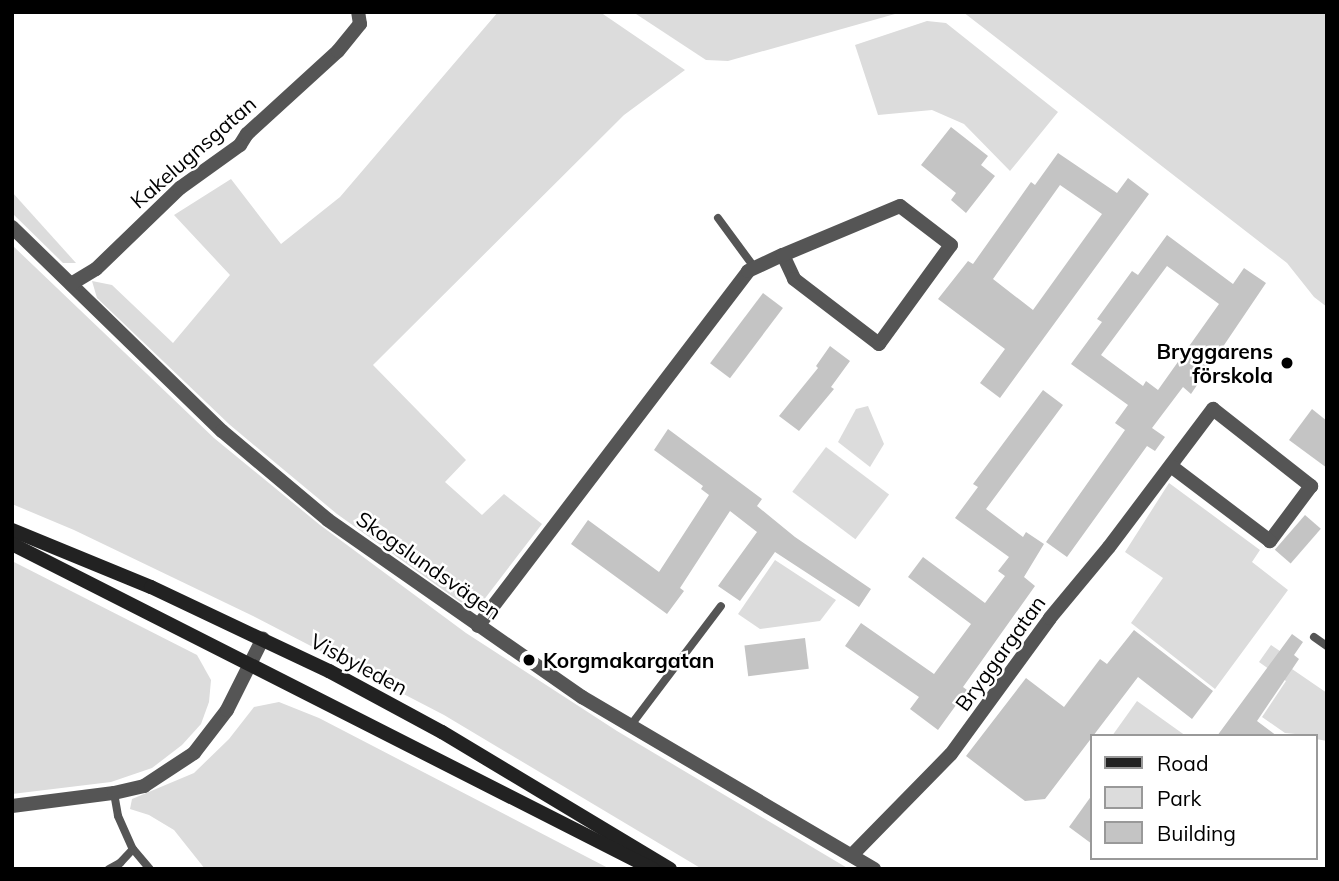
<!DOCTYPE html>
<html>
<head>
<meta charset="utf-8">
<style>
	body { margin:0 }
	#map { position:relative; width:1339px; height:881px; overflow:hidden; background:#fff; font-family:Mulish,sans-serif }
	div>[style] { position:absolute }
	.green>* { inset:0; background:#dcdcdc; transform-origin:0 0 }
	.building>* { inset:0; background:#c4c4c4; transform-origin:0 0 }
	.lane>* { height:8px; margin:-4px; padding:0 4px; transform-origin:4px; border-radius:4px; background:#555 }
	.street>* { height:14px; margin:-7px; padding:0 7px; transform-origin:7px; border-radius:7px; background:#555 }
	.secondary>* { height:14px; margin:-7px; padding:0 7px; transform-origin:7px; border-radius:7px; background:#222 }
	.dots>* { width:19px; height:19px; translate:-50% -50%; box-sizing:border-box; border:4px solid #fff; border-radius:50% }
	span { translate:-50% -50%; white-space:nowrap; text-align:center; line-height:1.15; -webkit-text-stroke:5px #fff; paint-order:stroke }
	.street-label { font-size:21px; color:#000 }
	.poi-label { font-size:21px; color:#000; font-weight:700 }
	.right { translate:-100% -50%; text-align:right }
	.left { translate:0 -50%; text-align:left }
	.frame { position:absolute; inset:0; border:14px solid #000; pointer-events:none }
	.legend { position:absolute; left:1090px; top:734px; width:228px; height:126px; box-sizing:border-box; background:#fff; border:2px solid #999; margin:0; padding:9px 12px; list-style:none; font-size:21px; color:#000 }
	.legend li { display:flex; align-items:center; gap:14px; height:35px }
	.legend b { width:35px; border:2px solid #999 }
</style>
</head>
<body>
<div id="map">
	<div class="green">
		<i style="clip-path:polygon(498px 12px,600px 12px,685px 70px,624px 115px,373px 365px,466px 460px,445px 482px,482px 515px,504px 494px,542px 524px,483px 601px,463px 604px,337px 514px,230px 425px,97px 298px,92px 281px,112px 285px,173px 343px,230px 275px,174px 215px,231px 179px,281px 244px,340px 197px)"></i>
		<i style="clip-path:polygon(633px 12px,902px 12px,728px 61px,706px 60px)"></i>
		<i style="clip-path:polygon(963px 12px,1327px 12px,1327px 307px,1314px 297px,1287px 263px)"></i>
		<i style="clip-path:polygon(927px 21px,946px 23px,1058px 112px,1010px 171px,964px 124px,932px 110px,878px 115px,855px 45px)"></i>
		<i style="clip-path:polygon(12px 192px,76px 263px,63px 263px,12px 213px)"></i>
		<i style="clip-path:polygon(12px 245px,214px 438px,320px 525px,466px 633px,617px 731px,849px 869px,702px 869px,444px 715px,253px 616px,74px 530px,12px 504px)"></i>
		<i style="clip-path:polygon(868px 406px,884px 444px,870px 467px,838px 442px,856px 409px)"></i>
		<i style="left:826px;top:447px;width:79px;height:56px;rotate:37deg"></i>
		<i style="clip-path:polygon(1169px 483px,1260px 550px,1252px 562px,1288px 590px,1215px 689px,1131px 623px,1163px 578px,1125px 552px)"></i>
		<i style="clip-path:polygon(775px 560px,836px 600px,820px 621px,760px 629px,738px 614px)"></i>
		<i style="clip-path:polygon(12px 561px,197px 655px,211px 680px,209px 702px,201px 724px,182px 745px,152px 768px,111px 782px,12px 794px)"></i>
		<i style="clip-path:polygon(1271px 645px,1296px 662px,1292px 669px,1327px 693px,1327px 741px,1316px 739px,1316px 736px,1285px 733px,1262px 717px,1286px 681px,1259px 662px)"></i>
		<i style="clip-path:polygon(1137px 701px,1186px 736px,1112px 736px)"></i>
		<i style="clip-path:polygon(279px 702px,319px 718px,610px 869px,205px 869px,174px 830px,149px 815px,130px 809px,132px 799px,194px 773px,229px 739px,254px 707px)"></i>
	</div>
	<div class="building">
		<i style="clip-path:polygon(951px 127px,988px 156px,981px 165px,995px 176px,966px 213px,951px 200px,956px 193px,921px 165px)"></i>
		<i style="clip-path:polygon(evenodd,1058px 153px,1117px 193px,1128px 178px,1149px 194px,1000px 398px,980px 383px,1005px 349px,938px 299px,968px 261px,973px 264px,1031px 182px,1035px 185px,1058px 153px,1060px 185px,1102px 214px,1033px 310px,993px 279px,1060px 185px)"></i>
		<i style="clip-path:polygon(evenodd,1167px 235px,1233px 284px,1244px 268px,1266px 283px,1191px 394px,1183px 387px,1152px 428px,1165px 437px,1155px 451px,1147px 446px,1067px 557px,1046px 542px,1125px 430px,1115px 423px,1128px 405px,1071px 364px,1102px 322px,1097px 319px,1132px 271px,1138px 275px,1167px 235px,1167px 266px,1219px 304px,1158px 390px,1146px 381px,1143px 386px,1101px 355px,1167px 266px)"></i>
		<i style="left:763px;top:293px;width:25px;height:88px;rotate:37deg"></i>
		<i style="clip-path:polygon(830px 346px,850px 361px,831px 387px,834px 389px,799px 431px,779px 416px,818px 368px,816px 366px)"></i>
		<i style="clip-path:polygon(1043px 390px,1063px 405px,986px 509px,1023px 537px,1026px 532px,1044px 544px,1024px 577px,1035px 586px,963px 687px,967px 690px,938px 730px,910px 709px,919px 697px,845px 646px,861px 623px,934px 674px,971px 624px,908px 577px,923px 557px,985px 603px,1005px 576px,998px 571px,1009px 557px,955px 518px,978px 487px,973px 484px)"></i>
		<i style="clip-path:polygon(1312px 409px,1327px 421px,1327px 468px,1289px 440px)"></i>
		<i style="clip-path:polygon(668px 429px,762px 499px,757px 506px,795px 537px,871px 589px,859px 607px,775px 552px,740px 601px,718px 586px,757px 532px,730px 511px,680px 588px,684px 591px,667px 614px,571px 544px,588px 520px,659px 572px,709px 495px,701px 489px,703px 486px,654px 450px)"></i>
		<i style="left:1305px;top:515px;width:21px;height:46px;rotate:41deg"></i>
		<i style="clip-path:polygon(1134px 630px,1213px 691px,1192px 719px,1138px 677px,1045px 799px,1025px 801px,966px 756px,1026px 678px,1064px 707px,1100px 659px,1107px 664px)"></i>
		<i style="clip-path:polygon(1292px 634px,1303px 642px,1294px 655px,1299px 659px,1257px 721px,1277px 736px,1217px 736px)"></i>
		<i style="left:805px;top:638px;width:31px;height:61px;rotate:83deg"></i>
		<i style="clip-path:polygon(1092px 795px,1092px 844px,1069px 827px)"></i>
	</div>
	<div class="lane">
		<i style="left:718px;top:218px;width:61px;rotate:53.7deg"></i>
		<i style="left:1314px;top:637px;width:16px;rotate:35deg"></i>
		<i style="left:631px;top:725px;width:149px;rotate:-52.9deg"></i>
		<i style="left:114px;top:793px;width:23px;rotate:80deg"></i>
		<i style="left:118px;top:816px;width:36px;rotate:66deg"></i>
		<i style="left:133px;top:849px;width:26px;rotate:50deg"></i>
		<i style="left:109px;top:869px;width:13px;rotate:-29deg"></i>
		<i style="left:120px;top:863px;width:19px;rotate:-47deg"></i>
	</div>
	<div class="street">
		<i style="left:12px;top:227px;width:293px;rotate:44.2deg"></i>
		<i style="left:222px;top:431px;width:138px;rotate:40deg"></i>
		<i style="left:328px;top:520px;width:310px;rotate:34.9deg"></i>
		<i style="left:582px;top:697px;width:339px;rotate:30.5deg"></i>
		<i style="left:71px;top:284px;width:29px;rotate:-31deg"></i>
		<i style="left:96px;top:269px;width:117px;rotate:-44deg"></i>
		<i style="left:180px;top:188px;width:74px;rotate:-35.6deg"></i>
		<i style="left:240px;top:145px;width:13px;rotate:-58deg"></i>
		<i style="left:247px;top:134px;width:123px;rotate:-42.4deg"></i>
		<i style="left:338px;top:51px;width:35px;rotate:-51deg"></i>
		<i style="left:360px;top:24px;width:12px;rotate:-99deg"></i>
		<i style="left:478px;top:626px;width:446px;rotate:-52.7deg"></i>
		<i style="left:748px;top:271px;width:38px;rotate:-25deg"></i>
		<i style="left:783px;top:255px;width:26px;rotate:65deg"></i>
		<i style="left:794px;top:279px;width:107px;rotate:37.4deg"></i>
		<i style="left:879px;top:344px;width:122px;rotate:-54deg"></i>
		<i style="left:951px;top:245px;width:64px;rotate:-142.6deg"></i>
		<i style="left:900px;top:206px;width:127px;rotate:157.3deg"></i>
		<i style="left:12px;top:806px;width:103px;rotate:-7.3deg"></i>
		<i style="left:114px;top:793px;width:31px;rotate:-13deg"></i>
		<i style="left:144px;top:786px;width:60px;rotate:-33.4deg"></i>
		<i style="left:194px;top:753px;width:54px;rotate:-52.5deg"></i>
		<i style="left:227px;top:710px;width:80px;rotate:-63.4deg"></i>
		<i style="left:852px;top:855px;width:141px;rotate:-45.6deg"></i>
		<i style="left:951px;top:754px;width:168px;rotate:-53.9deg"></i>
		<i style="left:1050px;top:618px;width:92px;rotate:-50.3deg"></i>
		<i style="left:1109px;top:547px;width:173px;rotate:-53deg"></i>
		<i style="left:1213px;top:409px;width:125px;rotate:38.2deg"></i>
		<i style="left:1311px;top:486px;width:69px;rotate:126.7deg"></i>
		<i style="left:1270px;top:541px;width:124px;rotate:-142.9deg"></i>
	</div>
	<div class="secondary">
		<i style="left:12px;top:530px;width:150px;rotate:22.3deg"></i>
		<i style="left:151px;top:587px;width:197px;rotate:25.3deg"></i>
		<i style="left:329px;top:671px;width:128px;rotate:28.4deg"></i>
		<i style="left:442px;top:732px;width:266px;rotate:31deg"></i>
		<i style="left:12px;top:544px;width:719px;rotate:26.89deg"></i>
	</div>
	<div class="dots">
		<i style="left:1287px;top:363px;background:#000"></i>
		<i style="left:529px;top:660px;background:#000"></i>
	</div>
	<div class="street-label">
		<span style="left:193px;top:152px;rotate:-41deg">Kakelugnsgatan</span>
		<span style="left:429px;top:565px;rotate:35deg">Skogslundsvägen</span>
		<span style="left:1000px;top:653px;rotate:-54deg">Bryggargatan</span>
		<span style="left:359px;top:664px;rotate:28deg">Visbyleden</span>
	</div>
	<div class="poi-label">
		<span class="right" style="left:1273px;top:363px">Bryggarens<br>förskola</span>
		<span class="left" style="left:543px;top:660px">Korgmakargatan</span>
	</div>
	<div class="frame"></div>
	<ul class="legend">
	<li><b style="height:9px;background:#222"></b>Road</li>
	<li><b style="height:19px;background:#dcdcdc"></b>Park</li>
	<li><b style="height:19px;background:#c4c4c4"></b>Building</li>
	</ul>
</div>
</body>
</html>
